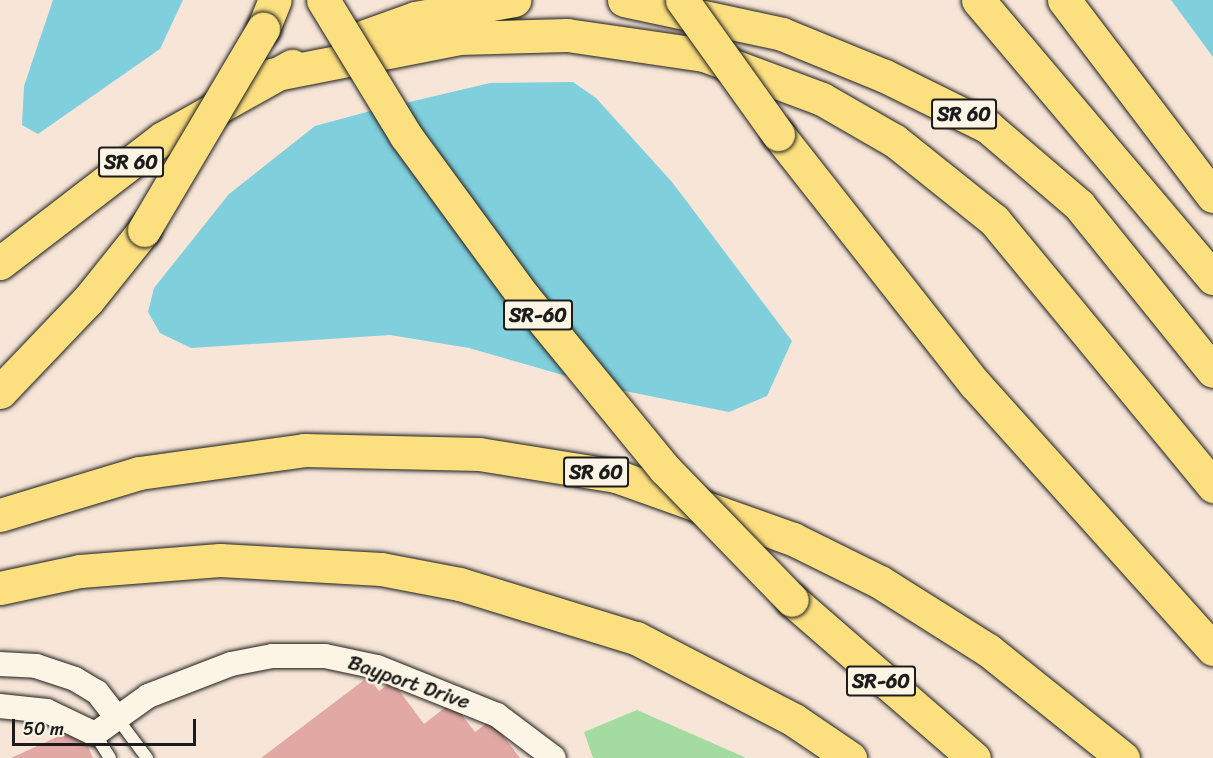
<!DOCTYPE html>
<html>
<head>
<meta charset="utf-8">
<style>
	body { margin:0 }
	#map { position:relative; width:1213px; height:758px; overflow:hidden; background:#f7e6d8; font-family:Sriracha,sans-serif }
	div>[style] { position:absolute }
	.green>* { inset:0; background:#a3dba0 }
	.water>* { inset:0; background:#80cfdd }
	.building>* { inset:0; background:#e2a8a4 }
	.roads { filter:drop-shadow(0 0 2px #1c1c1c) drop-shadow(0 0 2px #1c1c1c) }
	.service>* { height:12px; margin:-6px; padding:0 6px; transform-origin:6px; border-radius:6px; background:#fcf5e5 }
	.minor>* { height:24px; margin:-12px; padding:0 12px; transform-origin:12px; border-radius:12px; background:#fcf5e5 }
	.motorway>* { height:33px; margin:-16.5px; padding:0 16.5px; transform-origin:16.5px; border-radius:16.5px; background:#fce080 }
	.bridges { filter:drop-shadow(0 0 2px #1c1c1c) drop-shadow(0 0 2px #1c1c1c) }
	.motorway-bridge>* { height:33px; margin:-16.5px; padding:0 16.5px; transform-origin:16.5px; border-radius:16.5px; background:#fce080 }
	span { translate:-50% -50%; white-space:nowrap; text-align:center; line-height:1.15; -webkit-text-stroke:5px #fcf5e5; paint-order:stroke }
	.shield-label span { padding:2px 4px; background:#fcf5e5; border:2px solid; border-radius:4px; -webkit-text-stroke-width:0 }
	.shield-label { font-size:20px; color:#1c1c1c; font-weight:700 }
	.street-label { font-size:21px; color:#1c1c1c }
	.scale { position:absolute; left:12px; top:719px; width:184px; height:27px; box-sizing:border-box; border:3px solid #1c1c1c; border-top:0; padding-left:8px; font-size:18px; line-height:21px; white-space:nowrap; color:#1c1c1c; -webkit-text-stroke:4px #fcf5e5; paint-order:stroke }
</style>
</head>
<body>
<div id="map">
	<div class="green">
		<i style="clip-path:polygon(637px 710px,742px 756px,745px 758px,593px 758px,584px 732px)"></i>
	</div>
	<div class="water">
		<i style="clip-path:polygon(53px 0,183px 0,160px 49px,38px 134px,22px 125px,24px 86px)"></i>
		<i style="clip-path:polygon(1171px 0,1213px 0,1213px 57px)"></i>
		<i style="clip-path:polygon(573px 82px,596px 98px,672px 182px,792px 341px,767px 396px,729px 412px,615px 389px,534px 290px,401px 104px,490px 83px)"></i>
		<i style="clip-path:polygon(374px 110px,573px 378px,469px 348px,390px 335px,191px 348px,160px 333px,148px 312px,154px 288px,229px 194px,315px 126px)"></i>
	</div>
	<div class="building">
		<i style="clip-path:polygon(368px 677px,379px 691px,392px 681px,424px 724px,452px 702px,475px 732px,491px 720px,520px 758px,261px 758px)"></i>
		<i style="clip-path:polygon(79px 727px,93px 758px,11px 758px)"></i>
	</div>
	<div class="roads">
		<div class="service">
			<i style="left:117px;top:718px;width:50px;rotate:53.1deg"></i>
			<i style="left:95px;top:734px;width:28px;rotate:58deg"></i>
		</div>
		<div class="minor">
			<i style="left:0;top:664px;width:36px;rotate:3deg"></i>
			<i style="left:36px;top:666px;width:41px;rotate:18.4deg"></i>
			<i style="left:75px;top:679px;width:26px;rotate:31deg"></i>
			<i style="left:97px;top:692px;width:33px;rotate:52deg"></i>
			<i style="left:0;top:706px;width:47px;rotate:6.1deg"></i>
			<i style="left:47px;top:711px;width:53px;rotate:25.6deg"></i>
			<i style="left:95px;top:734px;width:65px;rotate:-35.6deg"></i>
			<i style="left:148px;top:696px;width:89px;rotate:-21.1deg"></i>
			<i style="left:231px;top:664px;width:42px;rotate:-11deg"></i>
			<i style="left:272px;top:656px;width:53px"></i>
			<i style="left:325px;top:656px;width:53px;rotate:11.9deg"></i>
			<i style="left:377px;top:667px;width:129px;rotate:21.8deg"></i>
			<i style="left:497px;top:715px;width:71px;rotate:37deg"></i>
		</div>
		<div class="motorway">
			<i style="left:624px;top:0;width:162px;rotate:12.1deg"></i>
			<i style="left:782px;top:34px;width:111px;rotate:22.2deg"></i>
			<i style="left:885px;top:76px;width:115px;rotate:26.3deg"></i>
			<i style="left:988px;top:127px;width:120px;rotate:40.6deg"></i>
			<i style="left:1079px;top:205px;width:213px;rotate:51.1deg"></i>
			<i style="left:978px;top:0;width:364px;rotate:49.8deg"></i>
			<i style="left:1064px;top:0;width:246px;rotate:52.8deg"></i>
			<i style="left:263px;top:29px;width:31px;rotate:-68deg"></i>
			<i style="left:354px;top:40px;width:65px;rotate:-19.8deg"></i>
			<i style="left:415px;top:18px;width:101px;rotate:-10.3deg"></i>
			<i style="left:271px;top:75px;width:192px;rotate:-11.1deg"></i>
			<i style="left:459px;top:38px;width:108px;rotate:-1.6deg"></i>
			<i style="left:567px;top:35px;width:138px;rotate:8.3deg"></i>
			<i style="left:704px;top:55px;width:126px;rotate:20.4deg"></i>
			<i style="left:822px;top:99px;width:84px;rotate:29.9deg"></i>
			<i style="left:895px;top:141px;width:127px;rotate:38.6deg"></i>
			<i style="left:994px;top:220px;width:345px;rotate:50.5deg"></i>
			<i style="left:778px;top:134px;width:318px;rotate:51.8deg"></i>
			<i style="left:975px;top:384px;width:356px;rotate:48.1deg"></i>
			<i style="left:0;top:263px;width:205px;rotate:-37.5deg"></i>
			<i style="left:163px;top:138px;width:148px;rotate:-29.2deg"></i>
			<i style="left:0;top:392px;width:127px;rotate:-46.3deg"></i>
			<i style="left:88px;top:300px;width:90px;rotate:-51.3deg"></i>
			<i style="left:0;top:515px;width:145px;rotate:-16.8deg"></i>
			<i style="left:139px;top:473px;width:167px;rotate:-7.9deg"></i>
			<i style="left:304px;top:450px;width:175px;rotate:1.3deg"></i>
			<i style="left:479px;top:454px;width:139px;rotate:9.1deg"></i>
			<i style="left:616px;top:476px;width:188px;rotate:19.6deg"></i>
			<i style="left:793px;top:539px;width:97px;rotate:26.3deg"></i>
			<i style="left:880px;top:582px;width:128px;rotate:32.2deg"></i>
			<i style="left:988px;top:650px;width:173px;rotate:38.7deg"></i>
			<i style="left:0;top:588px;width:82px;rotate:-12deg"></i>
			<i style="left:80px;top:571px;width:140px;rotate:-4.5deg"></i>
			<i style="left:220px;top:560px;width:161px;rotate:3.2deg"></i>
			<i style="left:381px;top:569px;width:80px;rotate:10.8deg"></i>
			<i style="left:460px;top:584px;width:184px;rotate:17.1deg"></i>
			<i style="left:636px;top:638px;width:178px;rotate:27.4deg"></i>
			<i style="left:794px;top:720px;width:68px;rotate:34.2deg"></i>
			<i style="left:792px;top:600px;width:241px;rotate:41deg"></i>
		</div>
	</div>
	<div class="bridges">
		<div class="motorway-bridge">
			<i style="left:323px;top:0;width:159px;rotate:58.6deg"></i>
			<i style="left:406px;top:136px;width:200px;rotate:53.8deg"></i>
			<i style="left:524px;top:297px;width:222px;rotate:50.7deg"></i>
			<i style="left:665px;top:469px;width:182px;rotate:45.9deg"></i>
			<i style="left:682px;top:0;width:165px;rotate:54.4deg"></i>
			<i style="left:144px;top:230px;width:234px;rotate:-59.4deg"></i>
		</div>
	</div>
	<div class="shield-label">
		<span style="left:964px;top:114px">SR 60</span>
		<span style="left:131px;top:162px">SR 60</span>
		<span style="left:538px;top:315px">SR-60</span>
		<span style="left:596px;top:472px">SR 60</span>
		<span style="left:881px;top:681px">SR-60</span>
	</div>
	<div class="street-label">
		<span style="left:409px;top:682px;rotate:19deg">Bayport Drive</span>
	</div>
	<div class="scale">50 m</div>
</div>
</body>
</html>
